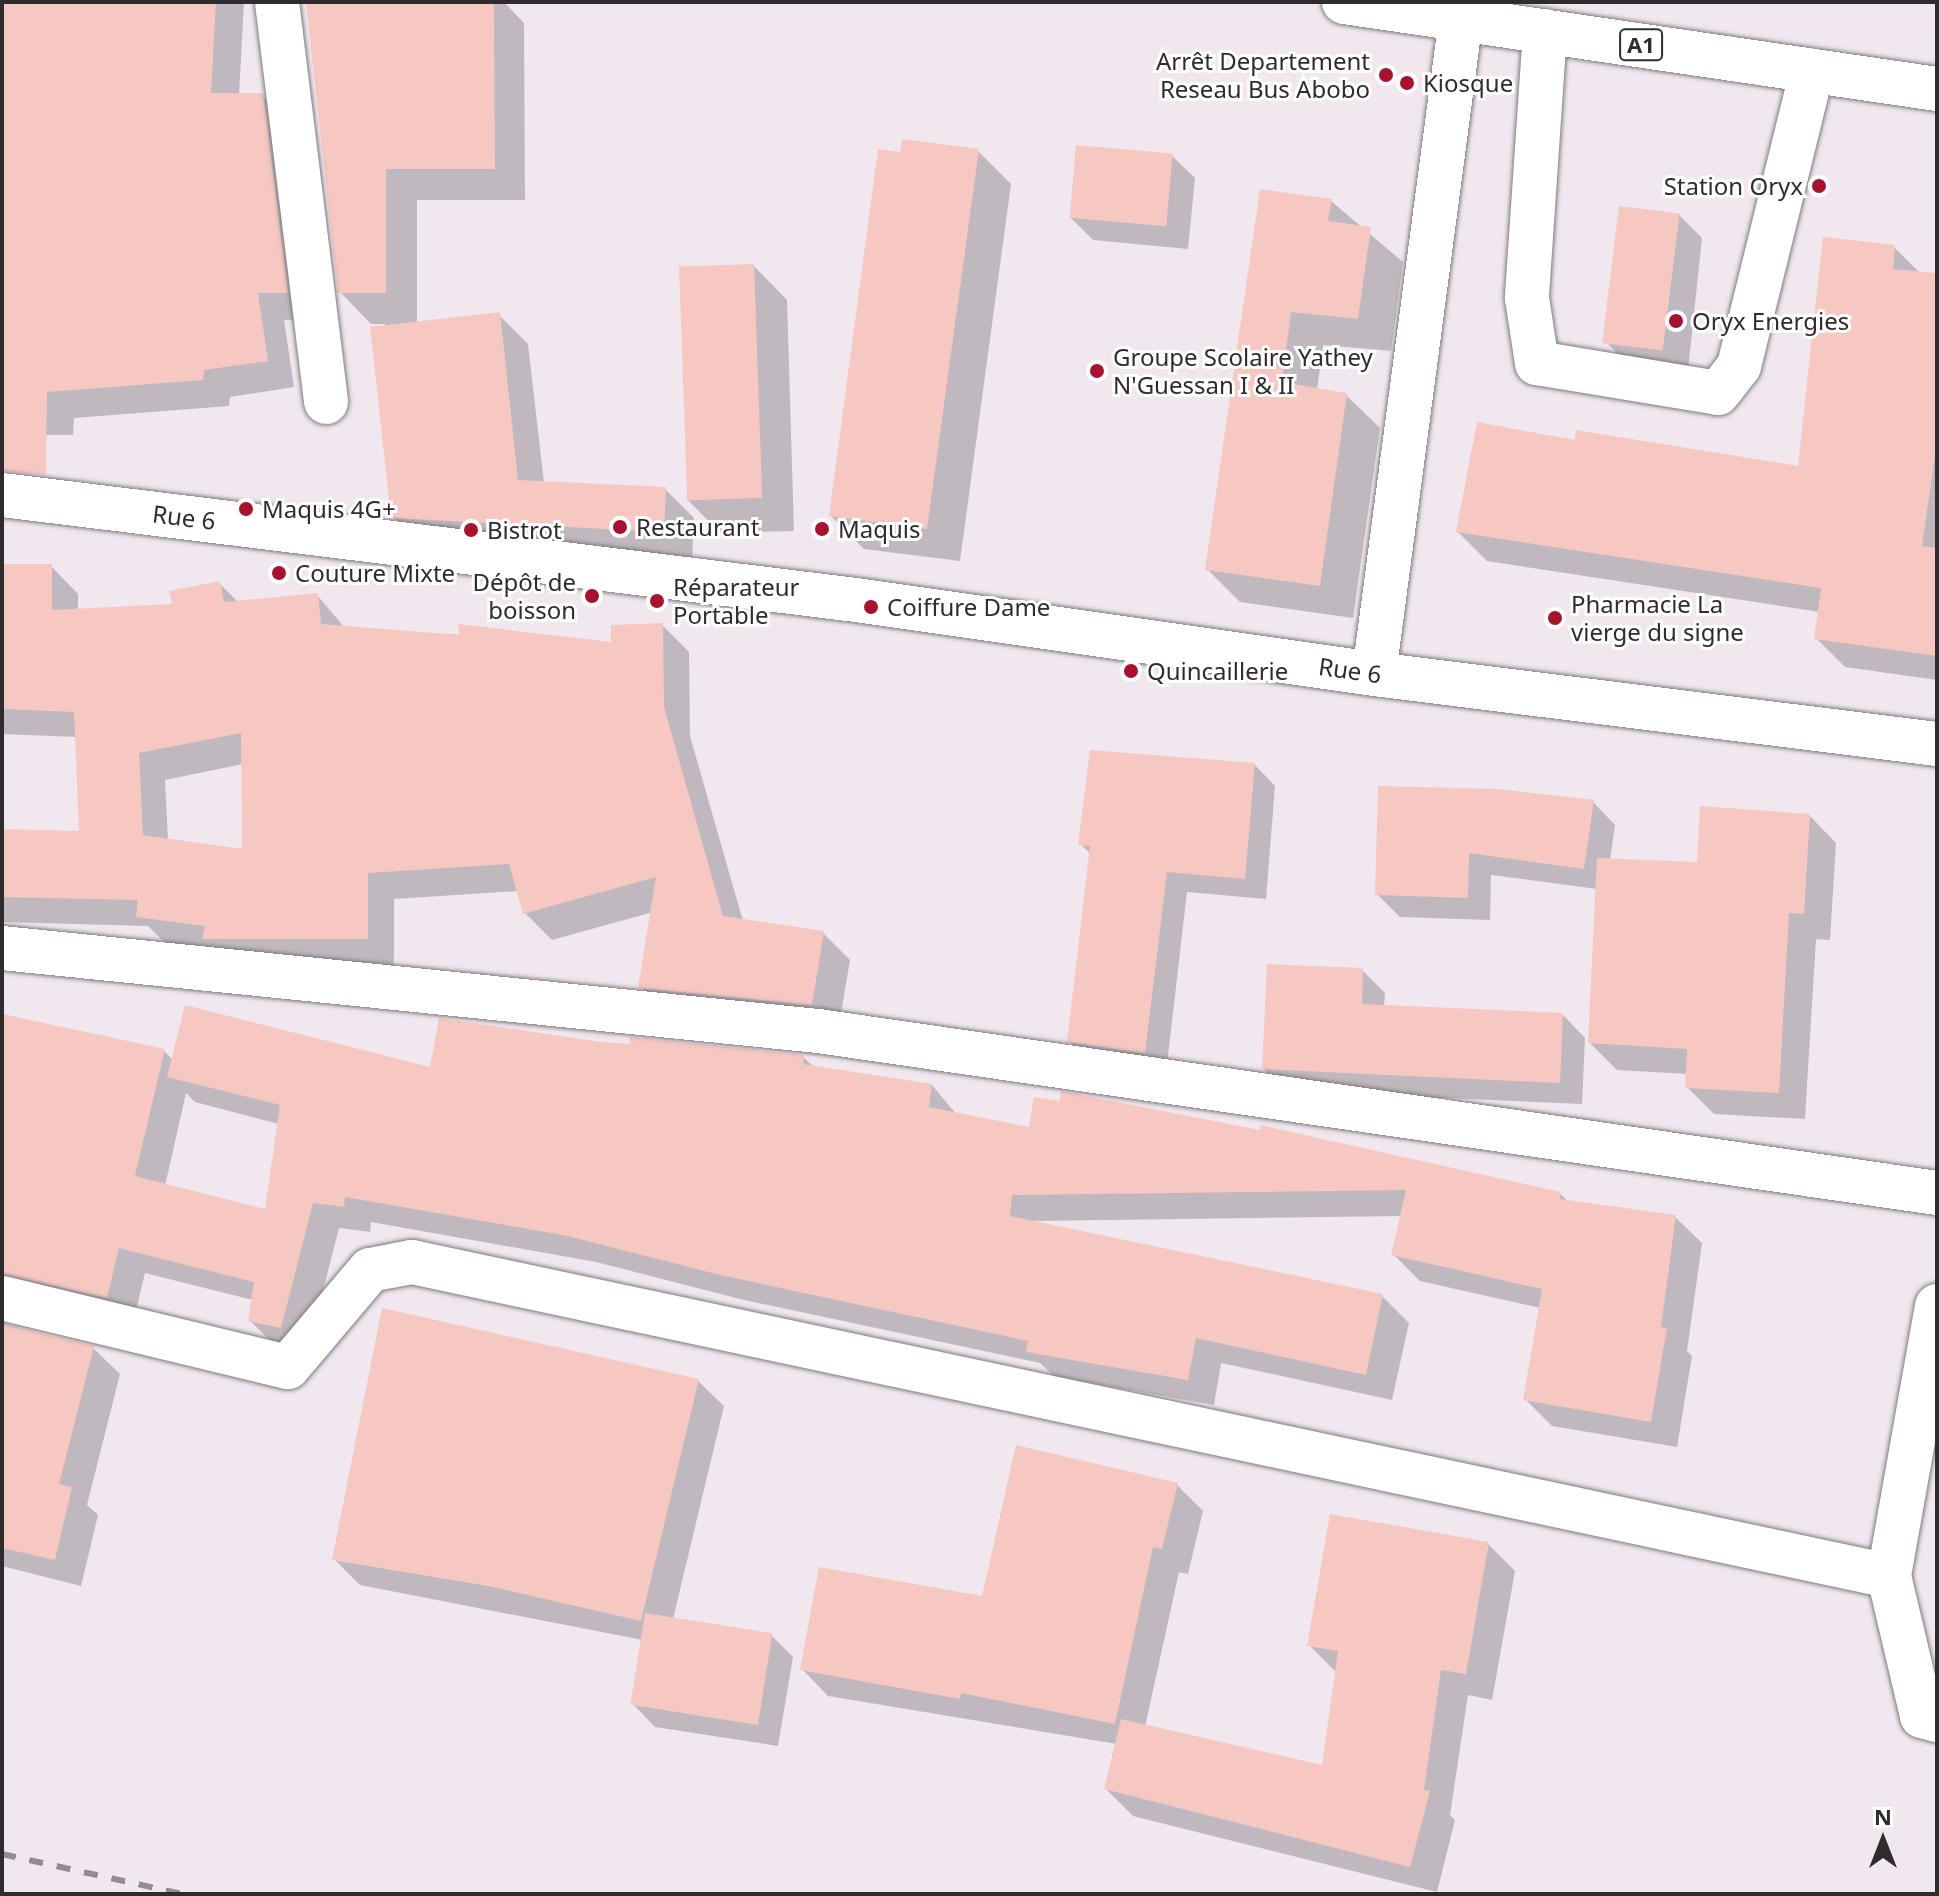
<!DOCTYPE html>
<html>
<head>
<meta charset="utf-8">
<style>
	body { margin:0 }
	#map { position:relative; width:1939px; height:1896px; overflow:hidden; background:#f0e7ef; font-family:"Noto Sans",sans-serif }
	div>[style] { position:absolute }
	.shadow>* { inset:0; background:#0003 }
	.building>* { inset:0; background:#f6c8c1; transform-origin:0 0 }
	.roads { filter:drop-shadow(0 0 2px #817a81) drop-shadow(0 0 2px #817a81) }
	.minor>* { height:44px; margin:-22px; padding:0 22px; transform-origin:22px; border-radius:22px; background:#fff }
	.major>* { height:44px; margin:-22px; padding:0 22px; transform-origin:22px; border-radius:22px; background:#fff }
	.rail>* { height:6px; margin-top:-3px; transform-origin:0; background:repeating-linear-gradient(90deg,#938c92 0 14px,transparent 0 28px) }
	.dots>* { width:22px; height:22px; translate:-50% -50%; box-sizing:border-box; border:4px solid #fff; border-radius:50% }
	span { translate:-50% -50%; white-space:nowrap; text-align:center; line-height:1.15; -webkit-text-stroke:6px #fff; paint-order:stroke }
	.shield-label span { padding:2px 6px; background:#fff; border:2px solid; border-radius:6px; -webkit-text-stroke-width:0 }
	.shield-label { font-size:22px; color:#2f2b2f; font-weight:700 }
	.poi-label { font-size:24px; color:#2f2b2f }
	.right { translate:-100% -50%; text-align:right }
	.left { translate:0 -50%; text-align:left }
	.street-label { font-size:24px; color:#2f2b2f }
	.frame { position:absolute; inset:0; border:4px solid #2f2b2f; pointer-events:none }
	.north { position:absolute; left:1843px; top:1800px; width:80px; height:80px; -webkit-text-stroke:6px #fff; paint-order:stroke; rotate:0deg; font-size:22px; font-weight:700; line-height:32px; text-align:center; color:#2f2b2f }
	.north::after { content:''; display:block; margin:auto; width:28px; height:36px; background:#2f2b2f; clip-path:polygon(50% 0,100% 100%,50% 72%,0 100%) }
</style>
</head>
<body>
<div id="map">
	<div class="shadow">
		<i style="clip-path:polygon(2px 2px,244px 2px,239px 95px,262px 95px,289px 122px,314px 320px,284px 320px,294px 387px,230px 397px,229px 406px,74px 418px,73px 435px,2px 435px)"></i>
		<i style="clip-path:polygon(308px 2px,504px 2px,524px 23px,525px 200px,417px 200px,417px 323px,499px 315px,528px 344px,544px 483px,665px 489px,694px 518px,692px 560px,422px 546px,393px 517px,385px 324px,371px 324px,340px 292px)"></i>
		<i style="clip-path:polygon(978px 151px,1011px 184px,960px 561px,864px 549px,831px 516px,902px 154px)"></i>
		<i style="clip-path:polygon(1172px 156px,1195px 178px,1188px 249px,1093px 240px,1070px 217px)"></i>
		<i style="clip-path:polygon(1261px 191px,1331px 201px,1403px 262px,1391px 351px,1323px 345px,1317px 390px,1346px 395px,1380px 428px,1353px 618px,1240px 602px,1207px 569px)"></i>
		<i style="clip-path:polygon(1679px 215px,1702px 238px,1688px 370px,1628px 364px,1606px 342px)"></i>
		<i style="clip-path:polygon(1894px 247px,1921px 274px,1937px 275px,1937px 680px,1845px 667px,1816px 638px,1820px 612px,1487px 561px,1458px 532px,1576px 442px,1800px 468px)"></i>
		<i style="clip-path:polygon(754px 266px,787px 300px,794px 531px,720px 533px,687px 499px)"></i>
		<i style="clip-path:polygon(evenodd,2px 566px,51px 566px,78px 594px,78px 610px,174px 606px,219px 583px,239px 603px,317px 595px,345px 628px,613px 644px,662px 625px,689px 652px,690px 736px,743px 921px,823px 933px,850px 960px,838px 1031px,668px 1014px,641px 987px,653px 912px,552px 940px,525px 913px,519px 891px,394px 899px,394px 965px,231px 965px,165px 943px,148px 926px,2px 922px,2px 831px,82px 833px,77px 737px,2px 734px,2px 566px,243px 764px,244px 851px,168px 841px,165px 780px,243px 764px)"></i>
		<i style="clip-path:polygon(1255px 765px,1275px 786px,1266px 899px,1187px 892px,1166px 1073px,1090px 1062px,1069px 1041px,1091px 854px,1080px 844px)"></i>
		<i style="clip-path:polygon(1380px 788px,1593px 802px,1615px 825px,1610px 860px,1699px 864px,1809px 815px,1836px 843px,1830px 940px,1816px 939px,1805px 1119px,1714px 1114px,1687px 1087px,1688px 1074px,1617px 1070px,1590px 1043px,1597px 889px,1491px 875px,1490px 920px,1400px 917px,1377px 894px)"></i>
		<i style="clip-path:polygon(1362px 970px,1385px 993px,1384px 1007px,1563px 1015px,1585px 1038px,1582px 1104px,1287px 1091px,1264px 1069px)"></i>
		<i style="clip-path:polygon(evenodd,2px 1014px,164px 1051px,173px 1060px,431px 1070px,600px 1044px,803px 1057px,815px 1068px,932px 1085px,957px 1115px,1031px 1129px,1560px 1194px,1569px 1202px,1675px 1217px,1702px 1243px,1687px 1351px,1692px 1356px,1677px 1447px,1552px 1426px,1525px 1399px,1541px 1308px,1420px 1281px,1394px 1255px,1402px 1216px,1032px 1221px,1382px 1296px,1409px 1323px,1392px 1400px,1221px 1363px,1214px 1405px,1055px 1377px,1040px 1363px,744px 1300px,596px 1262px,371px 1222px,370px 1232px,339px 1228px,307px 1353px,277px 1347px,250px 1321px,253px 1300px,145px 1273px,133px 1323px,9px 1307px,5px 1324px,93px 1348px,120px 1374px,87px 1505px,98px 1515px,81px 1586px,2px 1566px,2px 1014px,186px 1093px,195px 1102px,279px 1124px,266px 1211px,165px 1186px,186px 1093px)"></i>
		<i style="clip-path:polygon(698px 1381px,724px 1406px,673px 1619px,771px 1635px,793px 1657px,778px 1746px,655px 1727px,633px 1704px,643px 1640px,360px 1585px,334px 1559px)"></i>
		<i style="clip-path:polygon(1177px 1485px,1203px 1511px,1188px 1574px,1179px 1572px,1145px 1727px,1324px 1768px,1336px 1672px,1309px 1645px,1488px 1544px,1515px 1571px,1492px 1700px,1468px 1695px,1450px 1815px,1455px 1820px,1437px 1892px,1133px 1816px,1106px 1789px,1117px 1744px,828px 1696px,802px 1669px,984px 1599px)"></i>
	</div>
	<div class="building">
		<i style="clip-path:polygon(2px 2px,216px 2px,211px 93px,263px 93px,288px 293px,258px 293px,268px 361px,204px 370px,203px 380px,47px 392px,46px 475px,2px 471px)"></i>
		<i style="clip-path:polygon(306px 2px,494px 2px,495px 169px,386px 169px,386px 293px,338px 293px)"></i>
		<i style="clip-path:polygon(902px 139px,979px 149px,927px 529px,829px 516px,878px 149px,900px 152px)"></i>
		<i style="left:1076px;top:145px;width:97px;height:73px;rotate:5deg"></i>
		<i style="clip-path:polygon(1260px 189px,1332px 199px,1328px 221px,1371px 227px,1358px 319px,1291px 312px,1282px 382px,1347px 393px,1320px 586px,1205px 570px)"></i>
		<i style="left:1619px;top:206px;width:61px;height:138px;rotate:7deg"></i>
		<i style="clip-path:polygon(1823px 237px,1895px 245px,1893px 269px,1937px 273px,1937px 442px,1922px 546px,1937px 548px,1937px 656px,1814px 639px,1821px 588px,1456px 532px,1477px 422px,1575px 440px,1576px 430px,1798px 466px)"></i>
		<i style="left:754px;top:264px;width:234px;height:75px;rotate:88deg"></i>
		<i style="clip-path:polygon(500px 312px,518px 480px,666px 487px,664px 532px,391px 518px,370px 327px)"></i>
		<i style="clip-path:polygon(evenodd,2px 564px,52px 564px,52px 610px,172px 604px,169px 591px,220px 581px,224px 602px,318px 593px,321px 624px,459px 635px,458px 624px,611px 642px,611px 625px,663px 623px,664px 707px,723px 916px,824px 931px,812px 1005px,638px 988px,656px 877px,523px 914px,509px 864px,368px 873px,368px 939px,202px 939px,205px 926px,136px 917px,138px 900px,2px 897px,2px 829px,79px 831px,74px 712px,2px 709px,2px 564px,241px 733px,242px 849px,143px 835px,139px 753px,241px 733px)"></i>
		<i style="clip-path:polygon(1090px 750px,1255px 763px,1245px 879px,1167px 872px,1145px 1053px,1067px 1042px,1090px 846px,1078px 845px)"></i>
		<i style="clip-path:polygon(1378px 786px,1498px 789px,1594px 800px,1584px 869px,1469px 853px,1468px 898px,1375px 895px)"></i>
		<i style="clip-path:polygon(1700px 806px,1810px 814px,1804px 914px,1789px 913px,1779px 1093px,1685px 1088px,1687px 1049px,1588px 1043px,1597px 858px,1697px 862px)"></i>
		<i style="clip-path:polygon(1267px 964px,1363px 968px,1362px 1004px,1563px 1013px,1560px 1083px,1262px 1069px)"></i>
		<i style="clip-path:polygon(185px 1005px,430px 1067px,439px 1018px,601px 1042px,629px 1044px,630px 1037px,804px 1055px,803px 1064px,932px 1084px,929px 1107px,1029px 1127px,1034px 1097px,1060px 1101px,1061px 1091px,1260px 1130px,1260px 1125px,1561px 1192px,1560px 1199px,1676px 1215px,1661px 1327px,1667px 1328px,1651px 1422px,1523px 1400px,1542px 1289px,1391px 1255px,1406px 1190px,1012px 1195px,1010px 1216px,1383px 1294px,1366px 1375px,1196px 1338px,1188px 1380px,1026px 1352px,1028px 1341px,716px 1274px,568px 1236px,345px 1197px,344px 1207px,313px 1203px,281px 1328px,248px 1321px,254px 1282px,119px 1248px,107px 1298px,2px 1274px,2px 1014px,165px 1049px,135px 1176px,265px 1209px,280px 1105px,167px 1077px)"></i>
		<i style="clip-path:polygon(382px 1308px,699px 1379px,641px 1621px,488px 1586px,332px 1560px)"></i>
		<i style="clip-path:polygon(2px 1324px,94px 1346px,59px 1484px,72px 1487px,55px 1560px,2px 1548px)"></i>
		<i style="clip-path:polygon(1016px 1445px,1178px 1483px,1162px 1549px,1153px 1547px,1115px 1724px,961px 1693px,960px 1699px,800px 1670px,819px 1567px,982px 1596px)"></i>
		<i style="clip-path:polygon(1330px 1514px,1489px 1542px,1466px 1674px,1441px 1670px,1424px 1790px,1430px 1791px,1410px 1867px,1104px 1789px,1121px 1719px,1322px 1765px,1338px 1651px,1307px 1646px)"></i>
		<i style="left:645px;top:1613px;width:129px;height:93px;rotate:9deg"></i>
	</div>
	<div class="roads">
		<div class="minor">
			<i style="left:277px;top:2px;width:403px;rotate:83deg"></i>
			<i style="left:1545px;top:31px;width:268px;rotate:93.9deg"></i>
			<i style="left:1527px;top:298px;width:66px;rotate:81.3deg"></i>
			<i style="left:1537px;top:363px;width:183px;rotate:9.4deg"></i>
			<i style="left:1718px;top:393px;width:34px;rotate:-52deg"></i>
			<i style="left:1739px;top:366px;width:304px;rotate:-76.1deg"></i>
			<i style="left:2px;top:495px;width:860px;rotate:7.01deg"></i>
			<i style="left:856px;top:600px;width:523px;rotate:8.13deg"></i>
			<i style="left:1374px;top:674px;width:567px;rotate:7.09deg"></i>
			<i style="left:1374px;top:674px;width:662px;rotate:-82.45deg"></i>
			<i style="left:2px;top:948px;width:820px;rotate:5.81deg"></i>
			<i style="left:818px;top:1031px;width:1131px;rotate:8.24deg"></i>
			<i style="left:2px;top:1298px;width:294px;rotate:13.6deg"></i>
			<i style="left:288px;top:1367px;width:127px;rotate:-49.8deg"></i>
			<i style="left:370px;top:1270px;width:43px;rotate:-10.8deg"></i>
			<i style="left:412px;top:1262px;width:1510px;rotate:12deg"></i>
			<i style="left:1937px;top:1306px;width:274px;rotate:100.1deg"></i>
			<i style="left:1889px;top:1576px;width:144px;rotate:76.7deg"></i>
			<i style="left:1922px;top:1716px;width:16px;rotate:15deg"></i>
		</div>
		<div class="major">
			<i style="left:1344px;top:2px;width:599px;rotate:8.35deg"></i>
		</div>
	</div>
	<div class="rail">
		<i style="left:2px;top:1854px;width:184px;rotate:12.5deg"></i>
	</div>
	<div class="dots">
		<i style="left:1386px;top:75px;background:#a9122e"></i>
		<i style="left:1407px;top:83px;background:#a9122e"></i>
		<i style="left:1819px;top:186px;background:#a9122e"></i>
		<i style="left:1676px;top:321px;background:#a9122e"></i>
		<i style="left:1097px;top:371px;background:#a9122e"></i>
		<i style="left:246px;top:509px;background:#a9122e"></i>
		<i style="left:620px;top:527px;background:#a9122e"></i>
		<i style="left:822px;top:529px;background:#a9122e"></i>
		<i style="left:471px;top:530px;background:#a9122e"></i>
		<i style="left:279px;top:573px;background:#a9122e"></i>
		<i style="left:592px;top:596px;background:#a9122e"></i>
		<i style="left:657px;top:601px;background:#a9122e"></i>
		<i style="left:871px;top:607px;background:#a9122e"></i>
		<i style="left:1555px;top:618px;background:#a9122e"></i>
		<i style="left:1131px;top:671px;background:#a9122e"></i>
	</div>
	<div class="shield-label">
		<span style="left:1641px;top:45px">A1</span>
	</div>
	<div class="poi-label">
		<span class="right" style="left:1370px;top:75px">Arrêt Departement<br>Reseau Bus Abobo</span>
		<span class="left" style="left:1423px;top:83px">Kiosque</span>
		<span class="right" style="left:1803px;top:186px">Station Oryx</span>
		<span class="left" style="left:1692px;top:321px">Oryx Energies</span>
		<span class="left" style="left:1113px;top:371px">Groupe Scolaire Yathey<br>N'Guessan I &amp; II</span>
		<span class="left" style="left:262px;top:509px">Maquis 4G+</span>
		<span class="left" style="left:636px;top:527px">Restaurant</span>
		<span class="left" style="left:838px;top:529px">Maquis</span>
		<span class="left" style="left:487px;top:530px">Bistrot</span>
		<span class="left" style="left:295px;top:573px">Couture Mixte</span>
		<span class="right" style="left:576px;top:596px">Dépôt de<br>boisson</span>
		<span class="left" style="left:673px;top:601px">Réparateur<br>Portable</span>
		<span class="left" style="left:1571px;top:618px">Pharmacie La<br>vierge du signe</span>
		<span class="left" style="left:887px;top:607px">Coiffure Dame</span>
		<span class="left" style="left:1147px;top:671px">Quincaillerie</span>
	</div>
	<div class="street-label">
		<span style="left:184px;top:517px;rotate:7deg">Rue 6</span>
		<span style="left:1350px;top:670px;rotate:8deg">Rue 6</span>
	</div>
	<div class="frame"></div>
	<div class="north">N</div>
</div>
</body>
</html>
